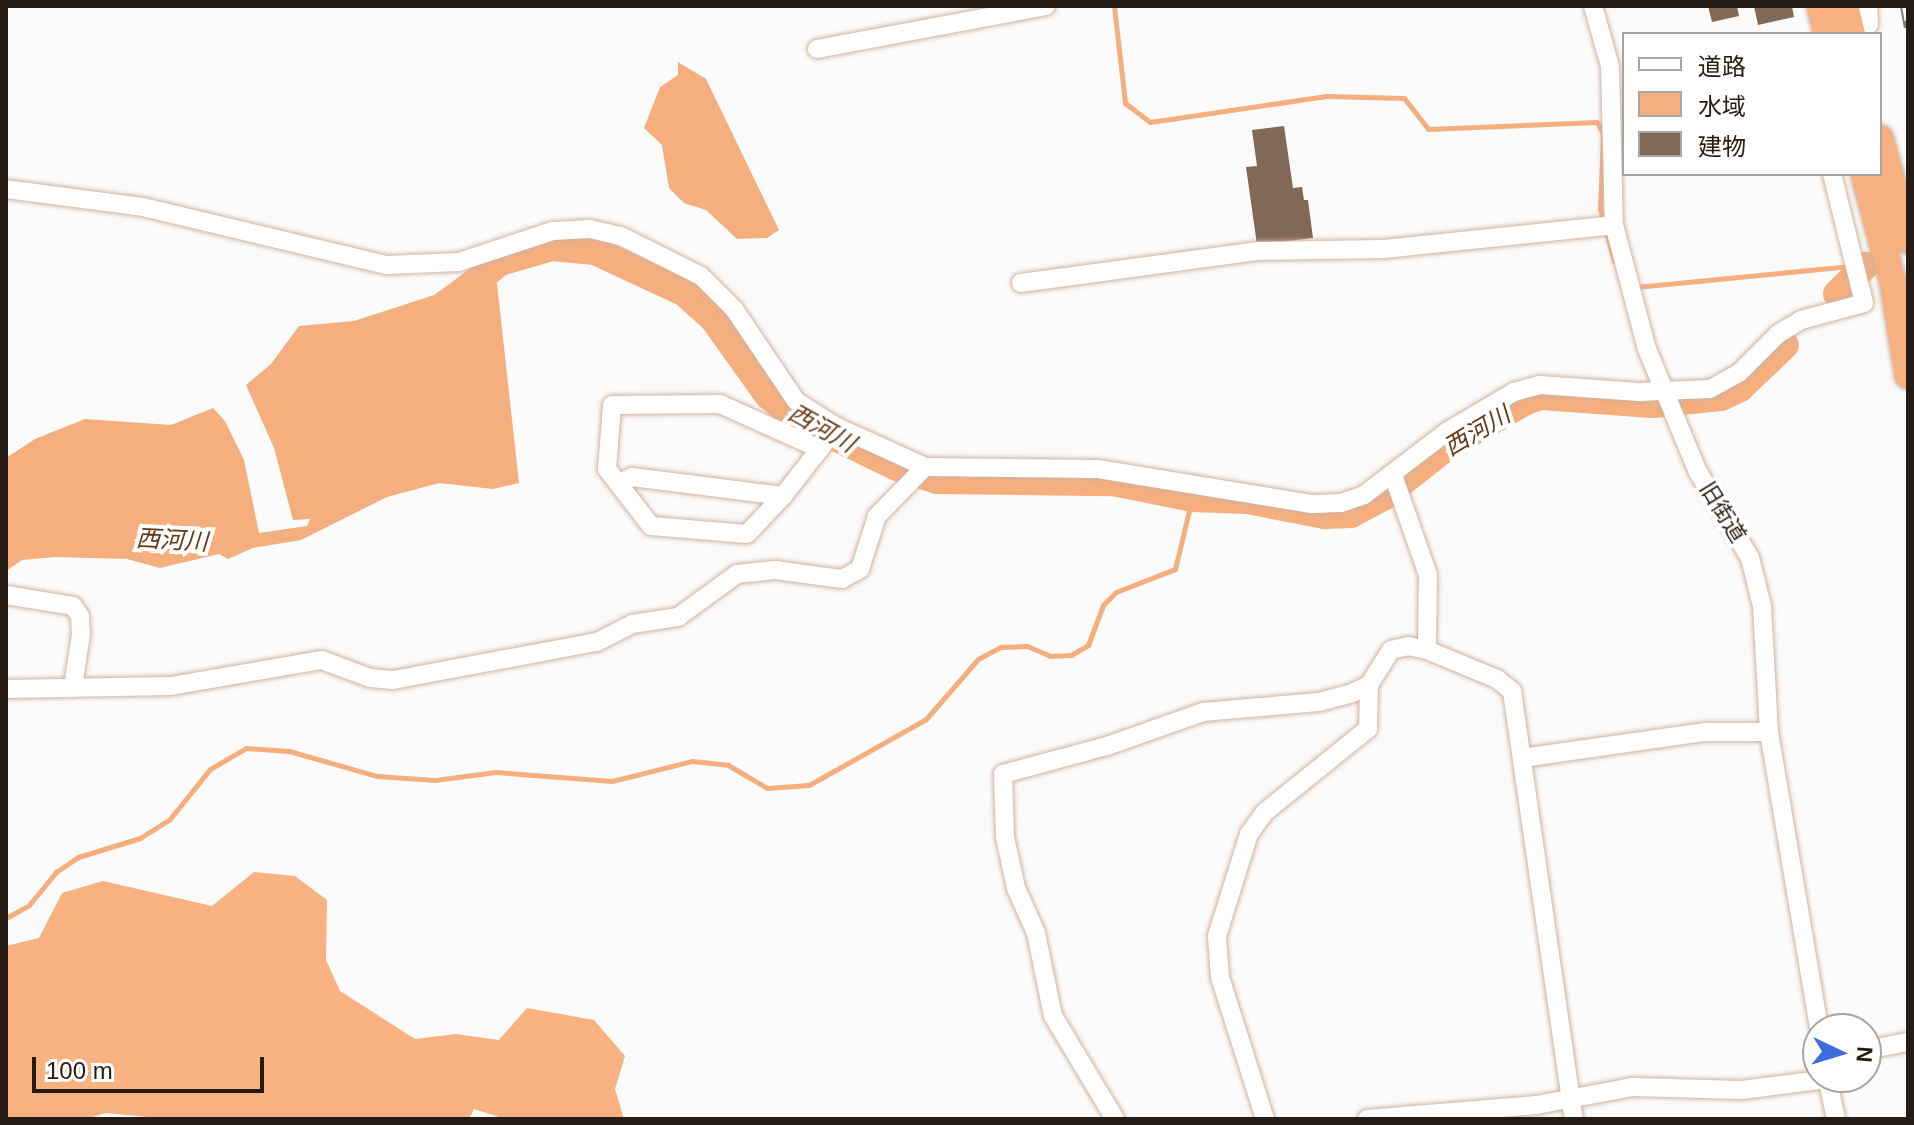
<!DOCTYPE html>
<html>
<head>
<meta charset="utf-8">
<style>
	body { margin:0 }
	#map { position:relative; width:1914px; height:1125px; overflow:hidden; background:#fbfbfb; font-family:Arial,"Noto Sans JP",sans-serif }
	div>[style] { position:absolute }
	.forest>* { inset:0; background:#f8b181 }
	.water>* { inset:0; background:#f5ae7e }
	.stream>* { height:5px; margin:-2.5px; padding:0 2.5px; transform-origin:2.5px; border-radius:2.5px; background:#f5ae7e }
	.river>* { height:28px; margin:-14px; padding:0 14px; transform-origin:14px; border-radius:14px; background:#f5ae7e }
	.building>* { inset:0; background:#826857 }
	.roads { filter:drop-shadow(0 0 2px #cfb29f) drop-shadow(0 0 2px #cfb29f) }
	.minor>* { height:18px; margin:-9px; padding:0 9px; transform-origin:9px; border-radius:9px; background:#fff }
	.highway>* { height:26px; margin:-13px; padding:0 13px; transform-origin:13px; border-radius:13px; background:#f7b080 }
	.rail>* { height:8px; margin-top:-4px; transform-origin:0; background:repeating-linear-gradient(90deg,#fff 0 15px,#827c78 0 30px); box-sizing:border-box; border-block:2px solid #827c78 }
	span { translate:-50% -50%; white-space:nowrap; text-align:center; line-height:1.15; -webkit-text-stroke:8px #fff; paint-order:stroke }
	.street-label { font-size:22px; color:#261c15 }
	.water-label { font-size:24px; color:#653714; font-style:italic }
	.frame { position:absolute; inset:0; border:8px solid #261c15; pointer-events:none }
	.legend { position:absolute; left:1622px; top:32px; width:260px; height:144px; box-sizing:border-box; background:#fff; border:2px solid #a8a4a1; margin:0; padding:10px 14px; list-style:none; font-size:24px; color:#261c15 }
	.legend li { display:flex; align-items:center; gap:16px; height:40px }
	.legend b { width:40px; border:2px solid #a8a4a1 }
	.north { position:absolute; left:1802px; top:1013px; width:80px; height:80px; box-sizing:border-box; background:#fff; border:2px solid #a8a4a1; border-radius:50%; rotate:94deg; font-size:22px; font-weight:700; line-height:32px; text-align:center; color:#261c15 }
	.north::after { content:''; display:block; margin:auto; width:28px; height:36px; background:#3e6bdb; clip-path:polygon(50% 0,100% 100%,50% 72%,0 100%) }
	.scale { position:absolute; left:32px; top:1057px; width:232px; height:36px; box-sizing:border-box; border:4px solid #261c15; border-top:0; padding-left:10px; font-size:24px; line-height:28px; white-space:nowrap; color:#261c15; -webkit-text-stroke:6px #fff; paint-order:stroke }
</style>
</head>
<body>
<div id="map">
	<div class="forest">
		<i style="clip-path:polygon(254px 872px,295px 876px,327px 900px,326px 960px,340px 991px,415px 1039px,456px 1034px,499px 1040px,527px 1008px,594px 1020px,625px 1056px,615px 1089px,624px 1119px,505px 1119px,474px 1109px,469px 1119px,167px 1119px,106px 1113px,86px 1119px,6px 1119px,6px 946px,39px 938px,62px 893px,103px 881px,212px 906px)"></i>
	</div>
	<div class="water">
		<i style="clip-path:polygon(678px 62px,706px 79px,779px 230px,767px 238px,737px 239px,706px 210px,684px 203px,669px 188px,662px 145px,644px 128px,660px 87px,678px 75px)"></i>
		<i style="clip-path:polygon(489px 271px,496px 275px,519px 483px,493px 489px,439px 483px,387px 497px,301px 540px,253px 548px,228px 559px,219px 554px,160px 568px,127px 559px,55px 557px,22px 560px,6px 571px,6px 458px,35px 439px,85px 419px,171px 425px,213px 408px,225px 421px,244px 460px,259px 533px,307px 526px,310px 519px,293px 520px,274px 448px,246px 385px,271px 364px,299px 326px,354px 321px,434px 295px,462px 275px)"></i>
	</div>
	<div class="stream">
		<i style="left:1114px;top:6px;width:98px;rotate:83.5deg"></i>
		<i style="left:1125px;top:103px;width:31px;rotate:37deg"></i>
		<i style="left:1150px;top:122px;width:178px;rotate:-8.4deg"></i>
		<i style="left:1326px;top:96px;width:78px;rotate:1.5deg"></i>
		<i style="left:1404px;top:98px;width:39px;rotate:52deg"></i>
		<i style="left:1428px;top:129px;width:169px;rotate:-2.4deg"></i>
		<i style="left:1597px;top:122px;width:13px;rotate:63deg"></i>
		<i style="left:1603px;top:134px;width:75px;rotate:92.3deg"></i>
		<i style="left:1600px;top:209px;width:54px;rotate:74.9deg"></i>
		<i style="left:1636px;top:287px;width:214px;rotate:-5.6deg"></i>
		<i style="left:6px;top:918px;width:26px;rotate:-29deg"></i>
		<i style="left:29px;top:905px;width:43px;rotate:-50.7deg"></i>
		<i style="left:56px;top:872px;width:27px;rotate:-34deg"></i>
		<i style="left:78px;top:857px;width:65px;rotate:-17deg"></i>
		<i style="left:140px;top:838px;width:34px;rotate:-32deg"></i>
		<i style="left:169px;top:820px;width:65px;rotate:-51.2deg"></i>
		<i style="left:210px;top:769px;width:42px;rotate:-30.3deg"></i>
		<i style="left:246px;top:748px;width:43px;rotate:4deg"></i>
		<i style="left:289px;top:751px;width:91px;rotate:15.9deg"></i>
		<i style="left:377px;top:776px;width:58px;rotate:3.9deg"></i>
		<i style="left:435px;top:780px;width:61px;rotate:-7.6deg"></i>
		<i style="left:495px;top:772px;width:117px;rotate:4.4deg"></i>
		<i style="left:612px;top:781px;width:82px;rotate:-14deg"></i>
		<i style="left:692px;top:761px;width:36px;rotate:6deg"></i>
		<i style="left:728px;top:765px;width:45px;rotate:30.5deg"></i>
		<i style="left:767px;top:788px;width:42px;rotate:-4.1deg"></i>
		<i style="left:809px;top:785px;width:134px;rotate:-29.4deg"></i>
		<i style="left:926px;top:719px;width:79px;rotate:-49.1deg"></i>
		<i style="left:978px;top:659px;width:26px;rotate:-28deg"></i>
		<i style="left:1001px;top:647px;width:26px;rotate:-2deg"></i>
		<i style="left:1027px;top:646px;width:25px;rotate:23deg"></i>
		<i style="left:1050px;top:656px;width:21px;rotate:-3deg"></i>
		<i style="left:1071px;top:655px;width:20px;rotate:-30deg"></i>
		<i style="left:1088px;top:645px;width:43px;rotate:-69.4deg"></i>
		<i style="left:1103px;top:605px;width:18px;rotate:-45deg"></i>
		<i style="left:1116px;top:592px;width:63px;rotate:-21.3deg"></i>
		<i style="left:1175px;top:569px;width:73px;rotate:-76.5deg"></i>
	</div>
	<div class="river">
		<i style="left:460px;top:294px;width:51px;rotate:-38.7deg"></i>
		<i style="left:500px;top:262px;width:54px;rotate:-16.1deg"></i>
		<i style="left:552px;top:247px;width:43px;rotate:5.3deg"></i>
		<i style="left:595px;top:251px;width:99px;rotate:25deg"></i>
		<i style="left:685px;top:293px;width:38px;rotate:42deg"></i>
		<i style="left:713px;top:318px;width:95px;rotate:54.5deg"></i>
		<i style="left:768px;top:395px;width:34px;rotate:40deg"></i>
		<i style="left:794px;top:417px;width:114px;rotate:25.9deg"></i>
		<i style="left:897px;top:467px;width:42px;rotate:18deg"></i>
		<i style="left:937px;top:480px;width:176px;rotate:0.7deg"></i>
		<i style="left:1113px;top:482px;width:81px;rotate:11.4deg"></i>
		<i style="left:1192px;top:498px;width:55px;rotate:2.1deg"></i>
		<i style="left:1247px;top:500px;width:79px;rotate:10.9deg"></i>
		<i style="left:1325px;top:515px;width:26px;rotate:-2deg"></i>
		<i style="left:1351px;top:514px;width:36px;rotate:-28deg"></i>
		<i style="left:1383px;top:497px;width:84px;rotate:-38.2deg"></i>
		<i style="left:1449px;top:445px;width:91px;rotate:-29.7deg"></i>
		<i style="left:1528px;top:400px;width:15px;rotate:-16deg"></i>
		<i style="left:1542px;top:396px;width:110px;rotate:4.2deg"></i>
		<i style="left:1652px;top:404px;width:69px;rotate:-5.8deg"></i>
		<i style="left:1721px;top:397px;width:21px;rotate:-25deg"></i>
		<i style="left:1740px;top:388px;width:62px;rotate:-43.7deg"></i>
		<i style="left:1837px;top:294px;width:40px;rotate:-45deg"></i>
	</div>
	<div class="building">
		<i style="clip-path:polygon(1708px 6px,1737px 6px,1739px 16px,1712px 22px)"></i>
		<i style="clip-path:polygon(1754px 6px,1792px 6px,1794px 17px,1758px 25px)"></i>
		<i style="clip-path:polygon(1284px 126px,1293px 188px,1302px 187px,1304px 200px,1308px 200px,1313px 238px,1257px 245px,1246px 167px,1257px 166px,1252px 130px)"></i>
	</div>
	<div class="roads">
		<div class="minor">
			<i style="left:1593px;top:6px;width:62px;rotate:74.2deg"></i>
			<i style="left:1610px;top:66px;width:159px;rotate:88.6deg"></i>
			<i style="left:1614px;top:225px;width:128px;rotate:75.1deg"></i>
			<i style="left:1647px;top:349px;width:133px;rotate:67.5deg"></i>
			<i style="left:1698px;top:472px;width:100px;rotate:58.8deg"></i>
			<i style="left:1750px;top:558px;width:49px;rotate:76deg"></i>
			<i style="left:1762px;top:606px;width:126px;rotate:86.8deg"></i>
			<i style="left:1769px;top:732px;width:301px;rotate:80.4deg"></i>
			<i style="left:1860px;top:34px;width:13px;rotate:-48deg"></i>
			<i style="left:1869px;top:24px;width:18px;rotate:-93deg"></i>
			<i style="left:817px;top:49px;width:233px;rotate:-10.6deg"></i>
			<i style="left:6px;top:189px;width:138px;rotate:7.5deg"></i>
			<i style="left:143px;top:207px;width:251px;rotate:13.4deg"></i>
			<i style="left:387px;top:265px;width:72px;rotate:-2.4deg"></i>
			<i style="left:459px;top:262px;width:99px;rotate:-18.3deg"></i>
			<i style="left:553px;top:231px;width:37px;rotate:-3deg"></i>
			<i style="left:590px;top:229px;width:32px;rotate:13deg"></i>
			<i style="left:621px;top:236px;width:89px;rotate:26.6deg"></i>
			<i style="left:701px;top:276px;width:47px;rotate:45deg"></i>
			<i style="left:734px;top:309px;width:111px;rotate:56deg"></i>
			<i style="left:796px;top:401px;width:49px;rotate:32.4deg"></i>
			<i style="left:837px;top:427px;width:97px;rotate:24.4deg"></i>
			<i style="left:1021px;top:283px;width:240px;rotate:-7.7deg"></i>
			<i style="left:1259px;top:251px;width:124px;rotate:-0.9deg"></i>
			<i style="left:1383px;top:249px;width:232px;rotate:-5.9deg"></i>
			<i style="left:1393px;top:475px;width:106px;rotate:70.7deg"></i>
			<i style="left:1428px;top:575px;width:75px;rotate:90.8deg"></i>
			<i style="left:1427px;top:650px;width:76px;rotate:22.5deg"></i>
			<i style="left:1497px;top:679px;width:19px;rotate:39deg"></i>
			<i style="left:1512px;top:691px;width:432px;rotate:81.8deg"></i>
			<i style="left:619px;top:483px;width:14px;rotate:-25deg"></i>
			<i style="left:632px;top:477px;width:152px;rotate:7.2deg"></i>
			<i style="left:783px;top:496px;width:88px;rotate:-52deg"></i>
			<i style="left:783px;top:496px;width:52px;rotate:133.5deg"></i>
			<i style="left:747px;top:534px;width:96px;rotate:-175.2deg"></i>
			<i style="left:651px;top:526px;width:72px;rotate:-127.7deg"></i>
			<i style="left:607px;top:469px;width:64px;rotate:-85.5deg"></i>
			<i style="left:612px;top:405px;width:108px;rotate:-0.5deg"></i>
			<i style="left:720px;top:404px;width:110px;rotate:24.2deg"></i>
			<i style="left:6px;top:595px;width:68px;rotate:9.3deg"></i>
			<i style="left:73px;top:606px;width:12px;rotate:55deg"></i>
			<i style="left:80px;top:616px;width:18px;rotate:87deg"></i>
			<i style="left:81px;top:634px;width:54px;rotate:98.6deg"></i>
			<i style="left:6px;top:689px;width:165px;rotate:-1deg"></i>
			<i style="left:171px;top:686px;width:153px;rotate:-9.8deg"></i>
			<i style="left:322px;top:660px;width:51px;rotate:20.6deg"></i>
			<i style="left:370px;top:678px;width:23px;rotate:5deg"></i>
			<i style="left:393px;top:680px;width:208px;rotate:-10.6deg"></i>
			<i style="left:597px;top:642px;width:39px;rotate:-27deg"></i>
			<i style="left:632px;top:624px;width:47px;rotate:-8.7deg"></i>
			<i style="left:678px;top:617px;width:73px;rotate:-36.1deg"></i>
			<i style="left:737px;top:574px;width:38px;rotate:-6deg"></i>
			<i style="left:775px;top:570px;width:68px;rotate:7.7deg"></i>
			<i style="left:842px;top:579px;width:21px;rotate:-29deg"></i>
			<i style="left:860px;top:569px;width:56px;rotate:-72.2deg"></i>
			<i style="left:877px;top:516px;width:69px;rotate:-45.6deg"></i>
			<i style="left:925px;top:467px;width:173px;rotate:0.7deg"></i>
			<i style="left:1098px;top:469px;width:217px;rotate:9.3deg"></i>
			<i style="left:1312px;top:504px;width:29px;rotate:-2deg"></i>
			<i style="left:1341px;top:503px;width:24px;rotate:-19deg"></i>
			<i style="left:1364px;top:495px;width:106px;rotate:-37.3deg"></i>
			<i style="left:1448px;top:431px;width:77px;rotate:-30.6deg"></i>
			<i style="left:1514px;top:392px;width:27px;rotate:-15deg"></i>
			<i style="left:1540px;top:385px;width:99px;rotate:4deg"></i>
			<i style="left:1639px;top:392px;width:71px;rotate:-2.4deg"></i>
			<i style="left:1710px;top:389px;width:33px;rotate:-29deg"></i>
			<i style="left:1739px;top:373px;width:55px;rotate:-45deg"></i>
			<i style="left:1778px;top:334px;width:27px;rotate:-31deg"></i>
			<i style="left:1801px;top:320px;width:65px;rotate:-15.1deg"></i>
			<i style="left:1864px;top:303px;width:133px;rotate:-103.9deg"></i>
			<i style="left:1522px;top:758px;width:185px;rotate:-8.1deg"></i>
			<i style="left:1705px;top:732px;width:64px"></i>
			<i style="left:1866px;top:1050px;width:43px;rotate:-10.8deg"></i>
			<i style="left:1827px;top:1077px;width:43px;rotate:77.9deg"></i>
			<i style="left:1115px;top:1119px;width:120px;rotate:-121deg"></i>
			<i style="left:1053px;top:1016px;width:85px;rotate:-101.6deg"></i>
			<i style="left:1036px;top:933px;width:49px;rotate:-114deg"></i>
			<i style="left:1016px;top:888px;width:52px;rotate:-102.2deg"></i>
			<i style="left:1005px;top:837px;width:63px;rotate:-91.8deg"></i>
			<i style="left:1003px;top:774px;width:108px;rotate:-15.1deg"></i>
			<i style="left:1107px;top:746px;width:102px;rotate:-19.5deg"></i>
			<i style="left:1203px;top:712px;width:116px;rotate:-4.9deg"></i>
			<i style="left:1319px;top:702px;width:34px;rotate:-15deg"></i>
			<i style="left:1352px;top:693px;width:19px;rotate:-25deg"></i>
			<i style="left:1369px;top:685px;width:41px;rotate:-57.8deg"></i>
			<i style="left:1391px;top:650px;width:17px;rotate:-13deg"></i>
			<i style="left:1408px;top:646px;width:19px;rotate:12deg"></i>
			<i style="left:1265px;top:1119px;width:149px;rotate:-107.6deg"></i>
			<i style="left:1220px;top:977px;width:41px;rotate:-94.2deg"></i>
			<i style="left:1217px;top:936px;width:107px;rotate:-72.6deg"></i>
			<i style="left:1249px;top:834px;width:27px;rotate:-54deg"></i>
			<i style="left:1265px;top:812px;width:132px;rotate:-38.9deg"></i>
			<i style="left:1368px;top:729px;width:44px;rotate:-88.7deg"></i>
			<i style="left:1367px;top:1119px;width:170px;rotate:-4.7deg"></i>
			<i style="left:1536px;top:1105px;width:99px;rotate:-10.5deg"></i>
			<i style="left:1633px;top:1087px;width:109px;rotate:1.6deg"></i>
			<i style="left:1742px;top:1090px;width:87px;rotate:-7.3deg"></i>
		</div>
		<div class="highway">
			<i style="left:1820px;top:6px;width:29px;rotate:76deg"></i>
			<i style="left:1845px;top:6px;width:29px;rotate:76deg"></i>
			<i style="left:1880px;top:138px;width:106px;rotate:74.6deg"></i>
			<i style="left:1864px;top:174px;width:113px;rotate:75.1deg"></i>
			<i style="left:1893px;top:283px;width:94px;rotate:80.8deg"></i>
		</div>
	</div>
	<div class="rail">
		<i style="left:1904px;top:6px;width:22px;rotate:80deg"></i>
	</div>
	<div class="street-label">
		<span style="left:1723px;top:512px;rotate:58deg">旧街道</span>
	</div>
	<div class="water-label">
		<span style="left:822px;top:428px;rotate:29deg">西河川</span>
		<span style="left:1477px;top:431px;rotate:-31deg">西河川</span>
		<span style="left:172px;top:540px;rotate:3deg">西河川</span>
	</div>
	<div class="frame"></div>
	<ul class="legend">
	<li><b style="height:10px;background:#fff"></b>道路</li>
	<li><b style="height:22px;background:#f5ae7e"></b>水域</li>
	<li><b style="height:22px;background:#826857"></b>建物</li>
	</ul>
	<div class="north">N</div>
	<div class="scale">100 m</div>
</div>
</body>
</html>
